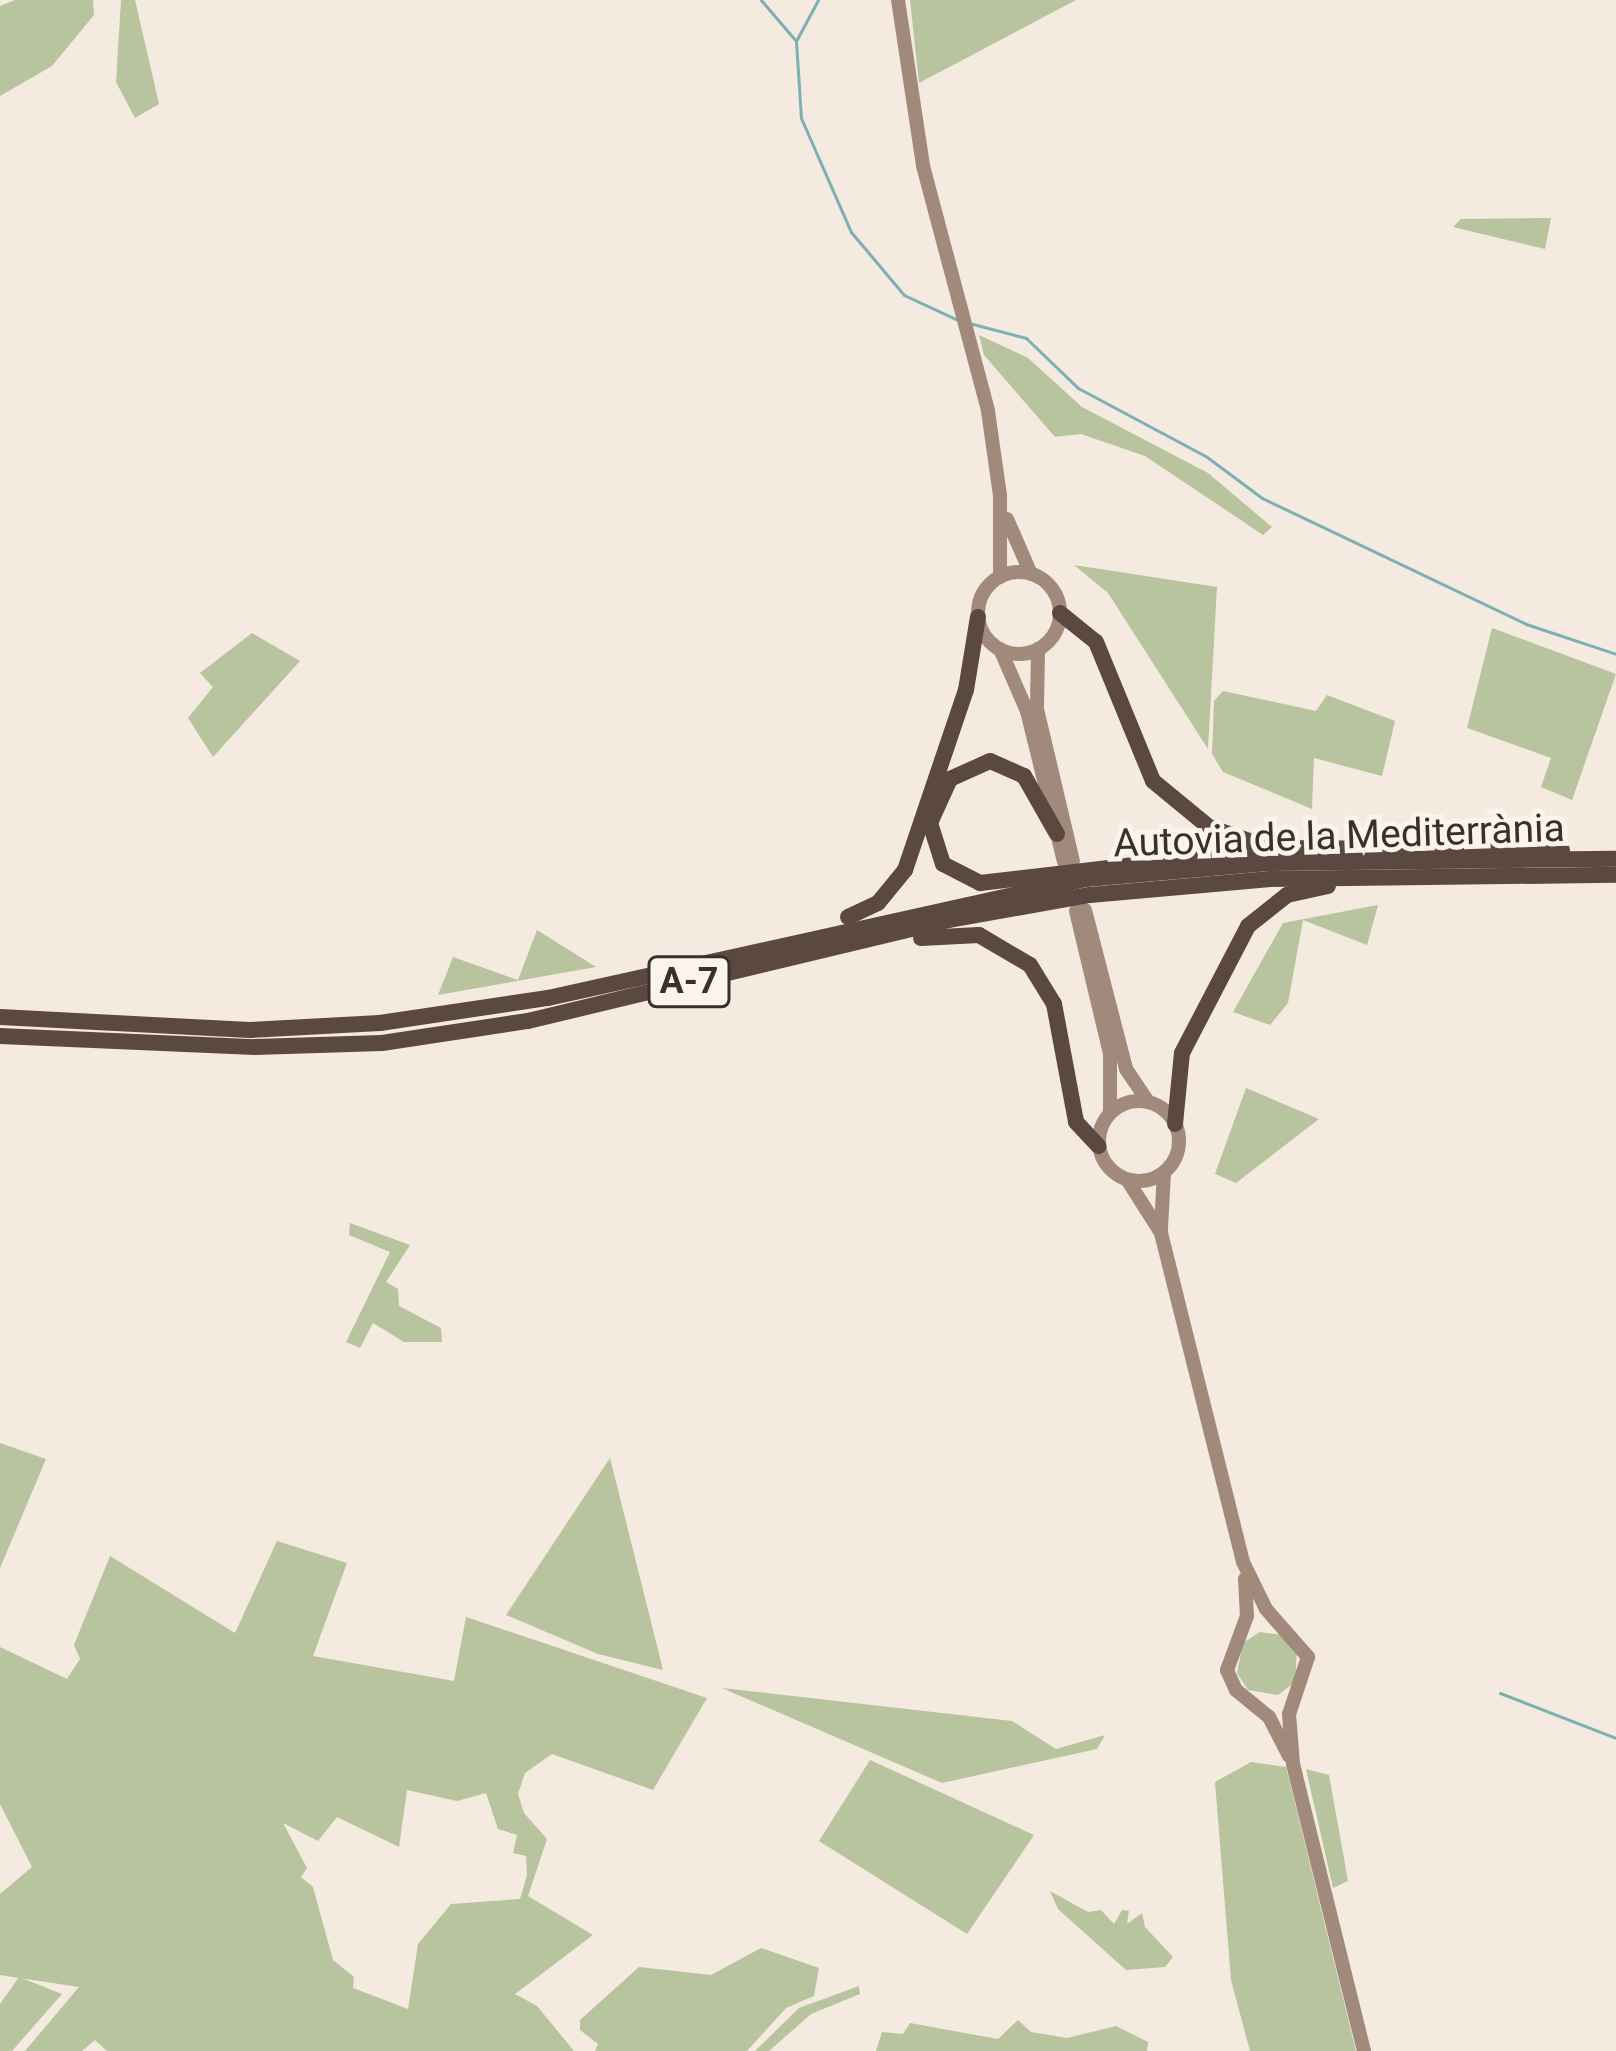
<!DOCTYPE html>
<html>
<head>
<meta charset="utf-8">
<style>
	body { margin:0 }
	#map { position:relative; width:1616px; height:2051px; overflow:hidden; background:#f4eadf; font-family:Roboto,sans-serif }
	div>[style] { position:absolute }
	.green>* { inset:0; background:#b7c49e }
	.stream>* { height:3px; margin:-1.5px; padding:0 1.5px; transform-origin:1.5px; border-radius:1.5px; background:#7db0b2 }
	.secondary>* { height:14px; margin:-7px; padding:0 7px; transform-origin:7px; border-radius:7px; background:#a1897b }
	.secondary>.ring { margin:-7px; padding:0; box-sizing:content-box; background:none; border:14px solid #a1897b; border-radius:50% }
	.highway>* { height:16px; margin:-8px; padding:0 8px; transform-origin:8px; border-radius:8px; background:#5b4941 }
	span { translate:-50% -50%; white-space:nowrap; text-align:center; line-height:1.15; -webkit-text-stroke:10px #fbf4ec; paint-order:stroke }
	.shield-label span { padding:3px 9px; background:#fbf4ec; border:3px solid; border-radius:9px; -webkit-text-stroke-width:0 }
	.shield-label { font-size:36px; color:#3a2f2a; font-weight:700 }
	.street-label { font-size:39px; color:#3a2f2a }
</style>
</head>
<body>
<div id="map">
	<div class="green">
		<i style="clip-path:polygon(15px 0,93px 0,94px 15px,52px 66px,0 96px,0 6px)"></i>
		<i style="clip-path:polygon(121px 0,135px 0,159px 104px,135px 118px,116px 82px)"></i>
		<i style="clip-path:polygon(910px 0,1076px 0,919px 83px)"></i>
		<i style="clip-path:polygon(1551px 218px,1545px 249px,1453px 227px,1461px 219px)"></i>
		<i style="clip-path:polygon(979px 335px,1028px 358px,1082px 407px,1208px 473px,1272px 527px,1263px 535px,1145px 456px,1081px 434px,1055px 437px,984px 355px)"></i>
		<i style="clip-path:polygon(1074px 565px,1217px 587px,1208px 749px,1108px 593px)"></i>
		<i style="clip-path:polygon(1492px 628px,1616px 674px,1572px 800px,1541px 787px,1551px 758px,1467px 728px)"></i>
		<i style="clip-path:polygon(252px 633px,300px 661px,213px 757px,188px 718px,213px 687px,200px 673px)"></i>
		<i style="clip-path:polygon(1223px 691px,1316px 711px,1327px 695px,1395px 721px,1382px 776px,1314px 758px,1312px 809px,1223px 772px,1212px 754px,1214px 701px)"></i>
		<i style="clip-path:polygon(1378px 905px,1367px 945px,1303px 920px,1288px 1003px,1270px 1025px,1233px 1012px,1283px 923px)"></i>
		<i style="clip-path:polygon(537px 930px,596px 967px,438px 995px,453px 957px,518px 980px)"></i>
		<i style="clip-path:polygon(1246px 1088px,1319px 1119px,1236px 1183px,1215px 1174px)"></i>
		<i style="clip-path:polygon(350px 1223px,410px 1245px,386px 1282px,398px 1289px,399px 1306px,441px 1328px,442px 1342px,404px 1342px,373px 1323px,360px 1348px,346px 1342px,390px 1252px,349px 1235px)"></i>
		<i style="clip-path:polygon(0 1443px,46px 1459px,0 1568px)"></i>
		<i style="clip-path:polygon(610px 1458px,663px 1670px,598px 1654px,506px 1615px)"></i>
		<i style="clip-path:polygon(evenodd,277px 1541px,347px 1563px,313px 1656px,454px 1681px,466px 1617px,707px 1698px,653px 1790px,552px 1754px,525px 1773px,518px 1794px,524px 1813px,547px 1839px,528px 1896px,593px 1935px,515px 1994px,537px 2006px,574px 2051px,107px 2051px,95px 2040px,82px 2051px,25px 2051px,79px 1987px,0 1975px,0 1894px,32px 1867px,0 1804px,0 1647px,67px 1679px,80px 1659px,74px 1645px,110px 1556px,235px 1633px,277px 1541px,407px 1790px,457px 1801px,486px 1793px,498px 1829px,517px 1835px,513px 1853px,526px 1856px,527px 1875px,520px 1899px,451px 1904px,418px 1944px,408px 2009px,353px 1988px,354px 1977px,333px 1960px,313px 1887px,301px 1877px,307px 1868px,283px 1823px,318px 1841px,337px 1817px,399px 1847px,407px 1790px)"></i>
		<i style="clip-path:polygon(1260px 1632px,1282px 1635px,1297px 1650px,1295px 1682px,1278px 1695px,1248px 1690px,1237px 1673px,1243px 1643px)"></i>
		<i style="clip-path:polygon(722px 1688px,1012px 1721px,1056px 1749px,1105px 1735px,1097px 1749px,942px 1783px)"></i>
		<i style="clip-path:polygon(870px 1760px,1034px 1835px,967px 1934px,819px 1841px)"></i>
		<i style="clip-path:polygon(1251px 1762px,1286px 1767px,1356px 2051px,1250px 2051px,1231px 1980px,1215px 1782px)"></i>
		<i style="clip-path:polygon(1306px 1769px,1329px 1775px,1348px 1881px,1333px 1888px)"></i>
		<i style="clip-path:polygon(1050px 1891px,1088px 1912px,1101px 1910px,1114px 1924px,1122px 1910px,1129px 1911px,1127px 1924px,1142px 1913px,1145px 1927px,1173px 1957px,1165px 1967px,1126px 1970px,1058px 1909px)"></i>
		<i style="clip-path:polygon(761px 1948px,819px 1968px,814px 1996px,786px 2008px,747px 2051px,595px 2051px,598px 2044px,580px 2030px,580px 2020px,639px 1967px,711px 1975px)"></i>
		<i style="clip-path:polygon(19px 1977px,62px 1994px,12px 2051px,0 2051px,0 2004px)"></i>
		<i style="clip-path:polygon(859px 1986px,860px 1994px,811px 2014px,769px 2051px,755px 2051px,799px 2008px)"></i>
		<i style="clip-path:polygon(1018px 2020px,1031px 2032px,1067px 2038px,1116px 2026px,1148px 2042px,1147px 2051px,876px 2051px,882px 2032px,903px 2034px,910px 2023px,998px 2039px)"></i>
	</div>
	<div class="stream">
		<i style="left:761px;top:0;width:54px;rotate:49.5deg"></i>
		<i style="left:796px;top:41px;width:77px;rotate:86.3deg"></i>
		<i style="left:801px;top:118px;width:124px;rotate:66.3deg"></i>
		<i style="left:851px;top:232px;width:82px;rotate:49.9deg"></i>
		<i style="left:904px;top:295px;width:62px;rotate:24.9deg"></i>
		<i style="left:796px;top:41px;width:47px;rotate:-61.8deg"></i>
		<i style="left:969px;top:323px;width:59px;rotate:14.7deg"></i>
		<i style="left:1026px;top:338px;width:72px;rotate:43.9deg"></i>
		<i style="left:1078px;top:388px;width:146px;rotate:28.1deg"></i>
		<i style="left:1207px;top:457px;width:69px;rotate:36.7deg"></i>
		<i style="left:1262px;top:498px;width:293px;rotate:25.5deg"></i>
		<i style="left:1526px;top:624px;width:95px;rotate:18.4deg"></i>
		<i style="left:1500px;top:1693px;width:124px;rotate:21.2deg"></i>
	</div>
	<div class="secondary">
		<i style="left:898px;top:0;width:168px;rotate:81.4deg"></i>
		<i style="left:923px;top:166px;width:253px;rotate:75.1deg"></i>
		<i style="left:988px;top:411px;width:85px;rotate:81.9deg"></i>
		<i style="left:1000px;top:495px;width:82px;rotate:90deg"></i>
		<i style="left:1007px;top:519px;width:60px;rotate:66.4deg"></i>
		<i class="ring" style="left:978px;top:572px;width:68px;height:68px"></i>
		<i style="left:1000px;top:649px;width:68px;rotate:66.5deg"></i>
		<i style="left:1027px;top:711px;width:155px;rotate:76.2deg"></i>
		<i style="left:1038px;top:649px;width:60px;rotate:91deg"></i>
		<i style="left:1037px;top:709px;width:156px;rotate:76.7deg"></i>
		<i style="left:1085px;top:910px;width:164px;rotate:75.5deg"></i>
		<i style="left:1126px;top:1069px;width:40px;rotate:56deg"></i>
		<i style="left:1076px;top:911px;width:147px;rotate:76.6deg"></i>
		<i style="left:1110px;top:1054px;width:58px;rotate:90deg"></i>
		<i class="ring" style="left:1099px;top:1101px;width:66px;height:66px"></i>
		<i style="left:1128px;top:1181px;width:62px;rotate:57.6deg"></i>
		<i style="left:1161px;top:1233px;width:339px;rotate:76deg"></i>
		<i style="left:1243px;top:1562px;width:52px;rotate:63.9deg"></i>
		<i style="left:1266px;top:1609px;width:64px;rotate:48.8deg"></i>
		<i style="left:1308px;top:1657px;width:60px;rotate:108.4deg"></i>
		<i style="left:1289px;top:1714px;width:50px;rotate:85.4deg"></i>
		<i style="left:1293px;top:1764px;width:296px;rotate:76.1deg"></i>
		<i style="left:1161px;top:1228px;width:55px;rotate:-86.9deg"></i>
		<i style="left:1245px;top:1579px;width:37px;rotate:87deg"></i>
		<i style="left:1247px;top:1616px;width:58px;rotate:110.3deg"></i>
		<i style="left:1227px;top:1670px;width:22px;rotate:66deg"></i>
		<i style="left:1236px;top:1690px;width:43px;rotate:39.3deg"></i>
		<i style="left:1269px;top:1717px;width:44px;rotate:62.9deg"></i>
	</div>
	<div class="highway">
		<i style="left:1060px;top:613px;width:46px;rotate:38.9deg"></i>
		<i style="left:1096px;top:642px;width:150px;rotate:67.7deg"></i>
		<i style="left:1153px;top:781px;width:72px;rotate:39.4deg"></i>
		<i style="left:1209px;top:827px;width:52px;rotate:19.1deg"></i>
		<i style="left:1057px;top:834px;width:67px;rotate:-119.6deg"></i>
		<i style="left:1024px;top:776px;width:37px;rotate:-156deg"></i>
		<i style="left:990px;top:761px;width:44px;rotate:155.8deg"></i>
		<i style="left:950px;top:779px;width:48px;rotate:114.4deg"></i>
		<i style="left:930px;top:823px;width:43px;rotate:72.4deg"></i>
		<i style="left:943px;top:864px;width:42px;rotate:27.2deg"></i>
		<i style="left:980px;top:883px;width:298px;rotate:-6.7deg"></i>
		<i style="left:1276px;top:848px;width:286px;rotate:0.4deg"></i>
		<i style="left:848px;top:917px;width:33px;rotate:-25deg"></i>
		<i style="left:878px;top:903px;width:43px;rotate:-50.7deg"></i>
		<i style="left:905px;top:870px;width:190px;rotate:-71.3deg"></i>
		<i style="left:966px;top:690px;width:74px;rotate:-80.7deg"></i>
		<i style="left:921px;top:938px;width:58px;rotate:-3deg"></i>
		<i style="left:979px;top:935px;width:59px;rotate:30.5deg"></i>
		<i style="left:1030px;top:965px;width:46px;rotate:58.4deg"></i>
		<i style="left:1054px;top:1004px;width:120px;rotate:79.4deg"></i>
		<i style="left:1076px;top:1122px;width:33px;rotate:47deg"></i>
		<i style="left:0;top:1017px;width:250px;rotate:3deg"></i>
		<i style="left:250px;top:1030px;width:130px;rotate:-3.1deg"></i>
		<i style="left:380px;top:1023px;width:170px;rotate:-8.5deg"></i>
		<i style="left:548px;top:998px;width:551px;rotate:-12.47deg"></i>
		<i style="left:1086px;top:879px;width:183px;rotate:-5deg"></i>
		<i style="left:1268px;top:863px;width:348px;rotate:-0.7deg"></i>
		<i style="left:0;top:1036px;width:255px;rotate:2.5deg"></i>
		<i style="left:255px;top:1047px;width:127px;rotate:-1.8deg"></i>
		<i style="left:382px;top:1043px;width:148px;rotate:-8.6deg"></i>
		<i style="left:528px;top:1021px;width:432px;rotate:-13.5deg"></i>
		<i style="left:948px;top:920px;width:144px;rotate:-10deg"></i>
		<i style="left:1090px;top:895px;width:181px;rotate:-5.1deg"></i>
		<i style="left:1270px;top:879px;width:346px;rotate:-0.7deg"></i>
		<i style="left:1175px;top:1124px;width:71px;rotate:-84.4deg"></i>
		<i style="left:1182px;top:1053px;width:143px;rotate:-62.5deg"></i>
		<i style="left:1248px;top:926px;width:50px;rotate:-38.5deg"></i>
		<i style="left:1287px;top:895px;width:42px;rotate:-12.4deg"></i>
	</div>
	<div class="shield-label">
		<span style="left:689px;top:982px">A-7</span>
	</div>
	<div class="street-label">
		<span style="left:1339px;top:836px;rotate:-2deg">Autovia de la Mediterrània</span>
	</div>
</div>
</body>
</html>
